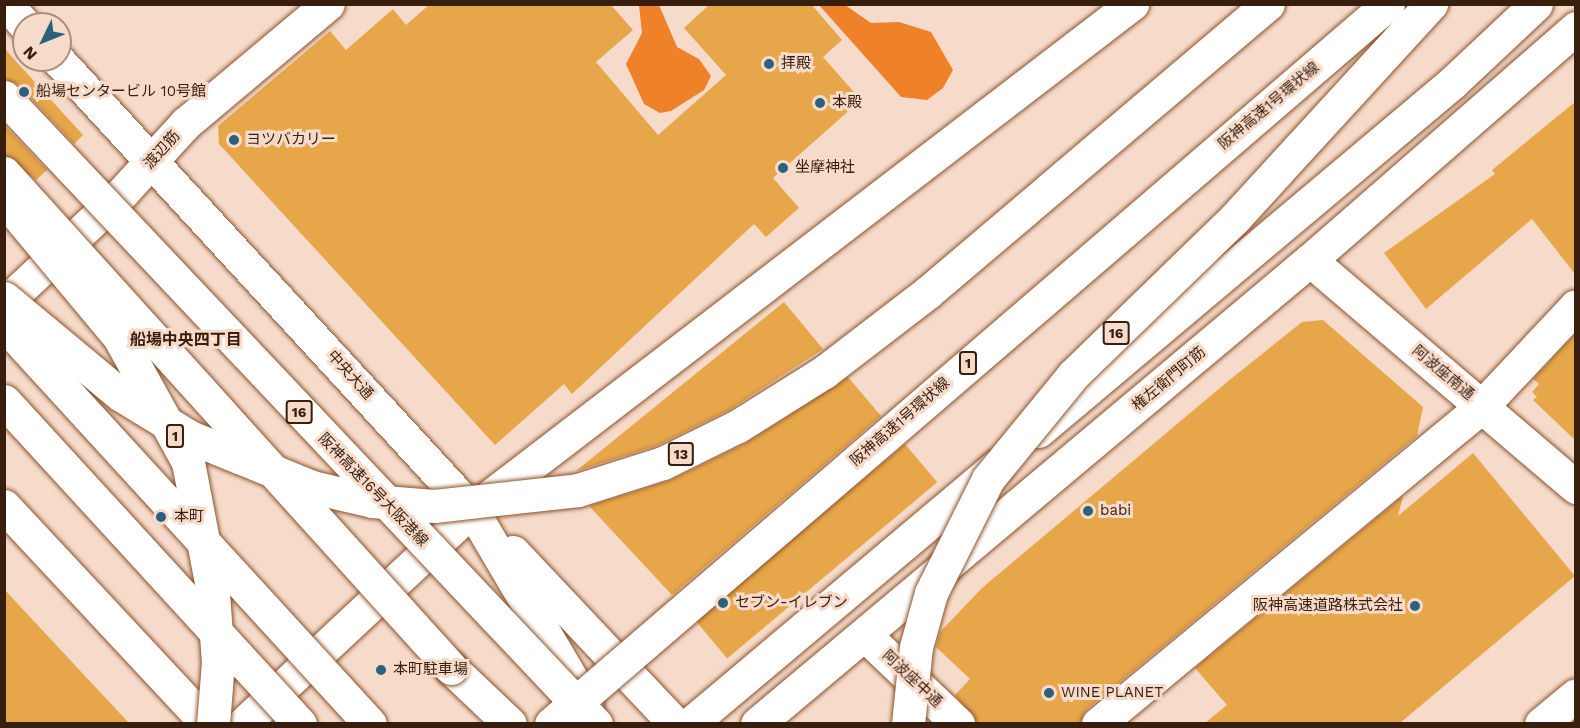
<!DOCTYPE html>
<html>
<head>
<meta charset="utf-8">
<style>
	body { margin:0 }
	#map { position:relative; width:1580px; height:728px; overflow:hidden; background:#f6dbcb; font-family:"Work Sans","Noto Sans JP",sans-serif }
	div>[style] { position:absolute }
	.forest>* { inset:0; background:#ef8129 }
	.building>* { inset:0; background:#e6a649; transform-origin:0 0 }
	.roads { filter:drop-shadow(0 0 2px #8c522a) drop-shadow(0 0 2px #8c522a) }
	.street>* { height:33px; margin:-16.5px; padding:0 16.5px; transform-origin:16.5px; border-radius:16.5px; background:#fff }
	.secondary>* { height:33px; margin:-16.5px; padding:0 16.5px; transform-origin:16.5px; border-radius:16.5px; background:#fff }
	.primary>* { height:33px; margin:-16.5px; padding:0 16.5px; transform-origin:16.5px; border-radius:16.5px; background:#fff }
	.highway>* { height:33px; margin:-16.5px; padding:0 16.5px; transform-origin:16.5px; border-radius:16.5px; background:#fff }
	.bridges { filter:drop-shadow(0 0 2px #8c522a) drop-shadow(0 0 2px #8c522a) }
	.primary-bridge>* { height:33px; margin:-16.5px; padding:0 16.5px; transform-origin:16.5px; border-radius:16.5px; background:#fff }
	.highway-bridge>* { height:33px; margin:-16.5px; padding:0 16.5px; transform-origin:16.5px; border-radius:16.5px; background:#fff }
	.dots>* { width:16px; height:16px; translate:-50% -50%; box-sizing:border-box; border:3px solid #f6dbcb; border-radius:50% }
	span { translate:-50% -50%; white-space:nowrap; text-align:center; line-height:1.15; -webkit-text-stroke:6px #f6dbcb; paint-order:stroke }
	.shield-label span { padding:2px 4px; background:#f6dbcb; border:2px solid; border-radius:4px; -webkit-text-stroke-width:0 }
	.shield-label { font-size:14px; color:#371e0d; font-weight:700 }
	.poi-label { font-size:15px; color:#371e0d }
	.left { translate:0 -50%; text-align:left }
	.right { translate:-100% -50%; text-align:right }
	.street-label { font-size:15px; color:#371e0d }
	.neighbourhood-label { font-size:16px; color:#371e0d; font-weight:700 }
	.frame { position:absolute; inset:0; border:6px solid #371e0d; pointer-events:none }
	.north { position:absolute; left:12px; top:12px; width:60px; height:60px; box-sizing:border-box; background:#f6dbcb; border:2px solid #aa8f7f; border-radius:50%; rotate:227deg; font-size:16px; font-weight:700; line-height:24px; text-align:center; color:#371e0d }
	.north::after { content:''; display:block; margin:auto; width:21px; height:27px; background:#2b617c; clip-path:polygon(50% 0,100% 100%,50% 72%,0 100%) }
</style>
</head>
<body>
<div id="map">
	<div class="forest">
		<i style="clip-path:polygon(639px 5px,659px 5px,677px 47px,699px 59px,711px 76px,704px 90px,671px 111px,660px 113px,644px 104px,626px 64px,642px 33px)"></i>
		<i style="clip-path:polygon(819px 5px,845px 5px,871px 23px,899px 22px,931px 32px,953px 70px,943px 88px,927px 100px,901px 97px)"></i>
	</div>
	<div class="building">
		<i style="clip-path:polygon(430px 4px,610px 4px,633px 30px,596px 62px,658px 135px,726px 75px,684px 28px,710px 4px,811px 4px,842px 40px,823px 57px,861px 100px,773px 178px,799px 208px,766px 237px,754px 224px,572px 394px,564px 384px,495px 445px,219px 144px,218px 126px,330px 31px,346px 50px,393px 9px,406px 25px)"></i>
		<i style="clip-path:polygon(4px 48px,83px 135px,74px 144px,18px 84px,4px 79px)"></i>
		<i style="clip-path:polygon(1575px 102px,1575px 274px,1532px 219px,1426px 309px,1384px 253px,1495px 174px,1492px 170px)"></i>
		<i style="clip-path:polygon(4px 125px,47px 170px,36px 180px,4px 155px)"></i>
		<i style="clip-path:polygon(784px 302px,823px 349px,729px 410px,656px 446px,576px 471px)"></i>
		<i style="clip-path:polygon(1323px 320px,1423px 407px,1417px 436px,1086px 710px,1080px 723px,976px 723px,955px 695px,970px 679px,936px 647px,940px 632px,982px 588px,1227px 382px,1302px 322px)"></i>
		<i style="clip-path:polygon(1575px 334px,1575px 440px,1533px 400px,1537px 397px,1532px 392px,1539px 384px,1533px 379px)"></i>
		<i style="clip-path:polygon(848px 377px,881px 416px,672px 595px,589px 506px,671px 480px,746px 443px)"></i>
		<i style="left:905px;top:444px;width:50px;height:274px;rotate:50deg"></i>
		<i style="clip-path:polygon(1473px 453px,1575px 576px,1400px 723px,1205px 723px,1227px 705px,1195px 668px,1403px 496px,1398px 516px)"></i>
		<i style="clip-path:polygon(4px 589px,85px 676px,129px 723px,4px 723px)"></i>
	</div>
	<div class="roads">
		<div class="street">
			<i style="left:4px;top:304px;width:162px;rotate:-43.2deg"></i>
			<i style="left:122px;top:193px;width:95px;rotate:-47.6deg"></i>
			<i style="left:186px;top:123px;width:185px;rotate:-40deg"></i>
			<i style="left:865px;top:635px;width:129px;rotate:43.7deg"></i>
			<i style="left:243px;top:724px;width:313px;rotate:-43.1deg"></i>
			<i style="left:472px;top:510px;width:832px;rotate:-37.48deg"></i>
			<i style="left:757px;top:724px;width:722px;rotate:-40deg"></i>
			<i style="left:1310px;top:260px;width:353px;rotate:-41.1deg"></i>
			<i style="left:1098px;top:724px;width:499px;rotate:-39.6deg"></i>
			<i style="left:1482px;top:406px;width:137px;rotate:-46.8deg"></i>
		</div>
		<div class="secondary">
			<i style="left:6px;top:4px;width:27px;rotate:48deg"></i>
			<i style="left:58px;top:60px;width:611px;rotate:47.39deg"></i>
			<i style="left:472px;top:510px;width:226px;rotate:59.5deg"></i>
			<i style="left:1310px;top:260px;width:350px;rotate:40.5deg"></i>
			<i style="left:4px;top:506px;width:298px;rotate:47deg"></i>
			<i style="left:513px;top:552px;width:236px;rotate:46.7deg"></i>
		</div>
		<div class="primary">
			<i style="left:451px;top:668px;width:81px;rotate:43.5deg"></i>
			<i style="left:1541px;top:724px;width:45px;rotate:-39.6deg"></i>
		</div>
		<div class="highway">
			<i style="left:1038px;top:431px;width:541px;rotate:-40.05deg"></i>
			<i style="left:1452px;top:83px;width:115px;rotate:-43.2deg"></i>
			<i style="left:690px;top:724px;width:400px;rotate:-40.1deg"></i>
		</div>
	</div>
	<div class="bridges">
		<div class="primary-bridge">
			<i style="left:4px;top:173px;width:667px;rotate:47.92deg"></i>
			<i style="left:4px;top:324px;width:542px;rotate:47.54deg"></i>
		</div>
		<div class="highway-bridge">
			<i style="left:4px;top:97px;width:862px;rotate:46.64deg"></i>
			<i style="left:4px;top:199px;width:180px;rotate:50.2deg"></i>
			<i style="left:119px;top:337px;width:143px;rotate:61.1deg"></i>
			<i style="left:188px;top:462px;width:133px;rotate:79.2deg"></i>
			<i style="left:213px;top:593px;width:69px;rotate:85.9deg"></i>
			<i style="left:218px;top:662px;width:62px;rotate:94.6deg"></i>
			<i style="left:4px;top:298px;width:152px;rotate:39.7deg"></i>
			<i style="left:121px;top:395px;width:81px;rotate:31.3deg"></i>
			<i style="left:190px;top:437px;width:132px;rotate:22.3deg"></i>
			<i style="left:312px;top:487px;width:62px;rotate:13.1deg"></i>
			<i style="left:372px;top:501px;width:62px;rotate:4.6deg"></i>
			<i style="left:434px;top:506px;width:145px;rotate:-6.3deg"></i>
			<i style="left:578px;top:490px;width:89px;rotate:-17.6deg"></i>
			<i style="left:663px;top:463px;width:84px;rotate:-26.3deg"></i>
			<i style="left:738px;top:426px;width:102px;rotate:-32.1deg"></i>
			<i style="left:824px;top:372px;width:130px;rotate:-37.5deg"></i>
			<i style="left:927px;top:293px;width:447px;rotate:-40.3deg"></i>
			<i style="left:4px;top:401px;width:438px;rotate:47.5deg"></i>
			<i style="left:551px;top:724px;width:1104px;rotate:-40.7deg"></i>
			<i style="left:908px;top:724px;width:77px;rotate:-84.1deg"></i>
			<i style="left:916px;top:647px;width:56px;rotate:-74.5deg"></i>
			<i style="left:931px;top:593px;width:127px;rotate:-63.4deg"></i>
			<i style="left:988px;top:479px;width:134px;rotate:-50.7deg"></i>
			<i style="left:1073px;top:375px;width:224px;rotate:-44.1deg"></i>
			<i style="left:1234px;top:219px;width:292px;rotate:-47.5deg"></i>
		</div>
	</div>
	<div class="dots">
		<i style="left:769px;top:64px;background:#2b617c"></i>
		<i style="left:24px;top:92px;background:#2b617c"></i>
		<i style="left:820px;top:103px;background:#2b617c"></i>
		<i style="left:234px;top:140px;background:#2b617c"></i>
		<i style="left:783px;top:168px;background:#2b617c"></i>
		<i style="left:1088px;top:511px;background:#2b617c"></i>
		<i style="left:161px;top:517px;background:#2b617c"></i>
		<i style="left:723px;top:603px;background:#2b617c"></i>
		<i style="left:1415px;top:606px;background:#2b617c"></i>
		<i style="left:381px;top:670px;background:#2b617c"></i>
		<i style="left:1049px;top:693px;background:#2b617c"></i>
	</div>
	<div class="shield-label">
		<span style="left:1116px;top:333px">16</span>
		<span style="left:968px;top:363px">1</span>
		<span style="left:299px;top:412px">16</span>
		<span style="left:175px;top:436px">1</span>
		<span style="left:681px;top:454px">13</span>
	</div>
	<div class="poi-label">
		<span class="left" style="left:781px;top:64px">拝殿</span>
		<span class="left" style="left:36px;top:92px">船場センタービル 10号館</span>
		<span class="left" style="left:832px;top:103px">本殿</span>
		<span class="left" style="left:246px;top:140px">ヨツバカリー</span>
		<span class="left" style="left:795px;top:168px">坐摩神社</span>
		<span class="left" style="left:1100px;top:511px">babi</span>
		<span class="left" style="left:174px;top:517px">本町</span>
		<span class="left" style="left:735px;top:603px">セブン-イレブン</span>
		<span class="right" style="left:1403px;top:606px">阪神高速道路株式会社</span>
		<span class="left" style="left:393px;top:670px">本町駐車場</span>
		<span class="left" style="left:1061px;top:693px">WINE PLANET</span>
	</div>
	<div class="street-label">
		<span style="left:1269px;top:106px;rotate:-40deg">阪神高速1号環状線</span>
		<span style="left:162px;top:150px;rotate:-48deg">渡辺筋</span>
		<span style="left:1443px;top:373px;rotate:40deg">阿波座南通</span>
		<span style="left:350px;top:375px;rotate:48deg">中央大通</span>
		<span style="left:1169px;top:379px;rotate:-40deg">権左衛門町筋</span>
		<span style="left:900px;top:422px;rotate:-41deg">阪神高速1号環状線</span>
		<span style="left:373px;top:490px;rotate:46deg">阪神高速16号大阪港線</span>
		<span style="left:912px;top:679px;rotate:43deg">阿波座中通</span>
	</div>
	<div class="neighbourhood-label">
		<span style="left:186px;top:340px">船場中央四丁目</span>
	</div>
	<div class="frame"></div>
	<div class="north">N</div>
</div>
</body>
</html>
